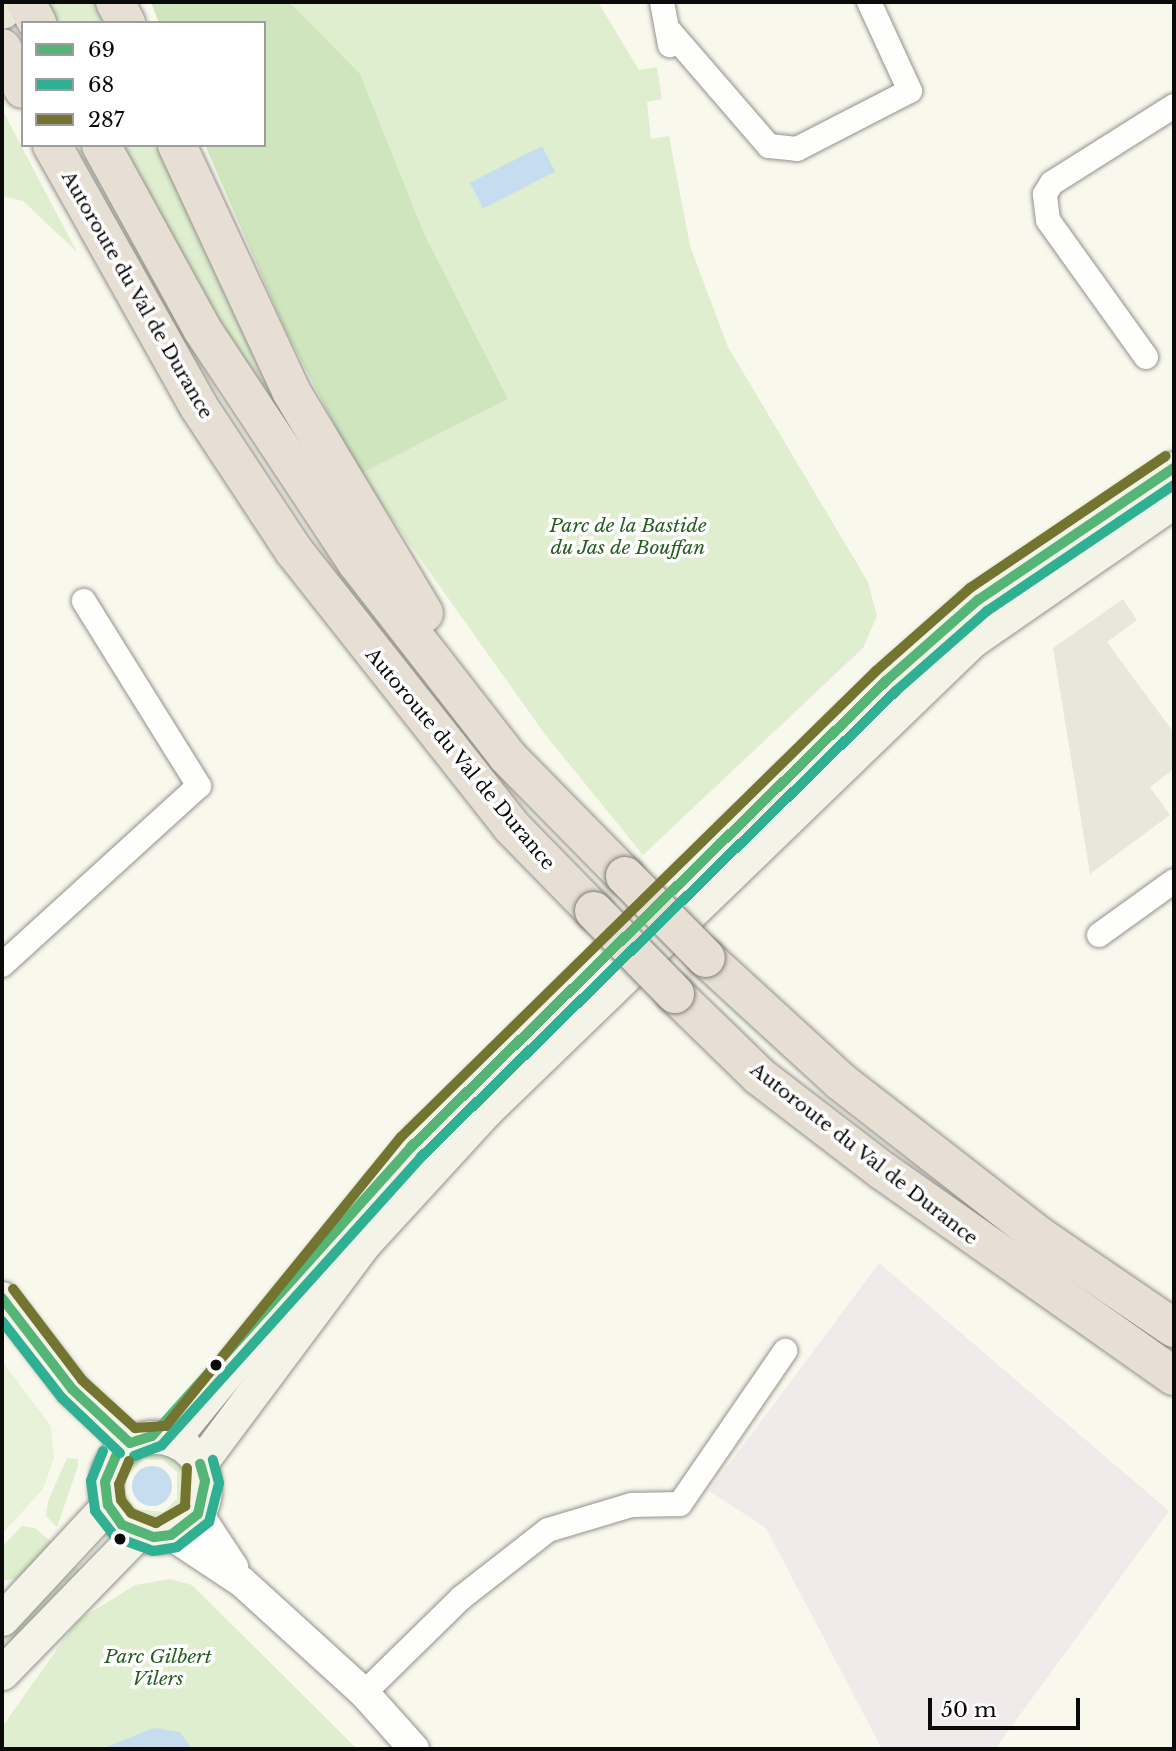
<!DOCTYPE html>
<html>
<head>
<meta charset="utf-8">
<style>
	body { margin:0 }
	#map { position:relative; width:1176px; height:1751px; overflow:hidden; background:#f9f8ed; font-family:"Libre Baskerville",serif }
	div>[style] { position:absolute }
	.industrial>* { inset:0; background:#f0eaeb }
	.green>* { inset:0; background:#dfeece }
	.forest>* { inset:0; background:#cee5bd }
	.pitch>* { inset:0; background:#e8f2d8 }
	.plaza>* { inset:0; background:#e8e7d9 }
	.water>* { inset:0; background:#c6ddf0; transform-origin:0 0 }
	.round { border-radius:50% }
	.roads { filter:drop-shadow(0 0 2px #92918c) drop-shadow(0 0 2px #92918c) }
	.minor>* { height:24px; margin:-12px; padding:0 12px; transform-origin:12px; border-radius:12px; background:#fefefc }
	.tertiary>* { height:30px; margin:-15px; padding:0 15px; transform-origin:15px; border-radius:15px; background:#fefefc }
	.secondary>* { height:33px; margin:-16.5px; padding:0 16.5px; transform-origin:16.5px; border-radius:16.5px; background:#f3f3e7 }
	.secondary>.ring { margin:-16.5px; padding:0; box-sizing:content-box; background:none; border:33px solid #f3f3e7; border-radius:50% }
	.primary>* { height:38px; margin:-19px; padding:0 19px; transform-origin:19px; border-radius:19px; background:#eae7d7 }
	.motorway>* { height:38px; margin:-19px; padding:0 19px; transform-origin:19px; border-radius:19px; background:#e7dfd4 }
	.bridges { filter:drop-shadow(0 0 2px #7f7e7a) drop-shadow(0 0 2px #7f7e7a) }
	.motorway-bridge>* { height:38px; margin:-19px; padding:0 19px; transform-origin:19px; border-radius:19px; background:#e7dfd4 }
	.bus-1>* { height:10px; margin:-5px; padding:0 5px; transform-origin:5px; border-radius:5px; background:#55b576 }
	.bus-2>* { height:10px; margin:-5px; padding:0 5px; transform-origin:5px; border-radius:5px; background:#30b093 }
	.bus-3>* { height:10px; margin:-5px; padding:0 5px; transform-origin:5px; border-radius:5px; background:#73742f }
	.dots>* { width:19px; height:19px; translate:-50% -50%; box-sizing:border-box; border:4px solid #fff; border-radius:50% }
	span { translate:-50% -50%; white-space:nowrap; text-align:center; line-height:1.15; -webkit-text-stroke:7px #fff; paint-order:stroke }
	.street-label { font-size:19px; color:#0a0a0a }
	.park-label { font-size:19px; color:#255d1f; font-style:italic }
	.frame { position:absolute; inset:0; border:4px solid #0a0a0a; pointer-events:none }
	.legend { position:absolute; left:21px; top:21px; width:245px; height:126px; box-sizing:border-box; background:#fff; border:2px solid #9d9d9d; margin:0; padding:9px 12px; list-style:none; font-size:21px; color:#0a0a0a }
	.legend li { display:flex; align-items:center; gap:14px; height:35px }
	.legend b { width:35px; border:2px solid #9d9d9d }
	.scale { position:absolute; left:928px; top:1698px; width:152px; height:32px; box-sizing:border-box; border:4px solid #0a0a0a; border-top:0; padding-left:9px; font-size:21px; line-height:24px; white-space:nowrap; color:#0a0a0a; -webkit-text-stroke:5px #fff; paint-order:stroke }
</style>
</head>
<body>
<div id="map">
	<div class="industrial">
		<i style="clip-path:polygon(879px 1263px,1169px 1511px,995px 1749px,882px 1749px,766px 1528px,709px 1491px)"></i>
	</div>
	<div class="green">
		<i style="clip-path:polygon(45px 2px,98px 2px,108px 23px,56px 23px)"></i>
		<i style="clip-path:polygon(289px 2px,598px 2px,639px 70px,657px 67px,662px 99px,647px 102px,651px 139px,669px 136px,690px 246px,728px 347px,868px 582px,877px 616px,863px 648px,643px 855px,544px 733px,360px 474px,508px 399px,424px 233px,360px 75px)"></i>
		<i style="clip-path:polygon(2px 109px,15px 134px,77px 252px,23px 201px,2px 196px)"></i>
		<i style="clip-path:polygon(122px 145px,162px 145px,318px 480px,191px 274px)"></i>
		<i style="clip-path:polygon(evenodd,154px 1449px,177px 1458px,189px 1480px,184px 1504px,155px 1523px,133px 1517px,115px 1487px,130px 1456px,154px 1449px,144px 1459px,163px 1460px,177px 1472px,177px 1499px,163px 1512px,137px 1509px,126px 1495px,126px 1477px,144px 1459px)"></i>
		<i style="clip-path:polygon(67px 1458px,78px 1459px,78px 1466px,57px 1527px,46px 1516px,48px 1501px)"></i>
		<i style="clip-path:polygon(22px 1526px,35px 1528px,54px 1544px,21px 1578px,2px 1581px,2px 1547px)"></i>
		<i style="clip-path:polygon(70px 1561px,85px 1575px,2px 1662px,2px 1634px)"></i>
		<i style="clip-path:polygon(170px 1579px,192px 1585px,357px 1749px,2px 1749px,2px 1727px,77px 1621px,135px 1585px)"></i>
	</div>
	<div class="forest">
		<i style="clip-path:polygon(151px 2px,289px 2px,360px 74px,424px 233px,508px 399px,360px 474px,285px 329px,205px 145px,264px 145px,264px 23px,159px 23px)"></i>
	</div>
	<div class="pitch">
		<i style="clip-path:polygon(2px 1361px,51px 1426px,54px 1458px,43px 1489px,2px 1534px)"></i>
	</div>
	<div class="plaza">
		<i style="clip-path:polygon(1123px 599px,1137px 620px,1107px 642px,1174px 733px,1174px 769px,1150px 787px,1170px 815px,1090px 874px,1053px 648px)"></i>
	</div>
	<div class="water">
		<i style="left:542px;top:146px;width:29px;height:81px;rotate:63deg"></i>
		<i class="round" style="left:132px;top:1466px;width:40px;height:40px"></i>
		<i style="clip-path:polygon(154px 1728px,180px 1732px,192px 1749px,101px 1749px)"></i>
	</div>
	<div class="roads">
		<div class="minor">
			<i style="left:662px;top:2px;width:44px;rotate:79.5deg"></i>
			<i style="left:667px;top:28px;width:156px;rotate:49.2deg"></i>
			<i style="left:769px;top:146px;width:28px;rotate:6deg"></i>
			<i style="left:797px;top:149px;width:127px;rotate:-27.2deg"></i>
			<i style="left:910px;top:91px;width:98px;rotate:-114.7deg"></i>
			<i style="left:1146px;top:357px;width:168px;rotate:-125.6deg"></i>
			<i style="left:1048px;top:220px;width:26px;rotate:-97deg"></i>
			<i style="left:1045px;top:194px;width:13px;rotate:-58deg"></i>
			<i style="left:1052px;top:183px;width:144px;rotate:-32.3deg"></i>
			<i style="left:1099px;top:935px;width:92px;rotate:-35.8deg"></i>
			<i style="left:2px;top:965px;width:266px;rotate:-42.3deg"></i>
			<i style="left:199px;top:786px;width:218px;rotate:-121.9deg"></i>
			<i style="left:364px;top:1693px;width:136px;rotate:-44.4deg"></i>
			<i style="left:461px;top:1598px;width:110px;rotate:-38deg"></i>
			<i style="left:548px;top:1530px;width:88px;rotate:-16.6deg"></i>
			<i style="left:632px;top:1505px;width:48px;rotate:-1.2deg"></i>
			<i style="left:680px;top:1504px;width:186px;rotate:-55.5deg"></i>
		</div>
		<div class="tertiary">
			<i style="left:198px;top:1514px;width:64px;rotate:56.6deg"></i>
			<i style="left:171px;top:1535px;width:85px;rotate:33.5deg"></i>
			<i style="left:242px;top:1582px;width:165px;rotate:42.3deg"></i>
			<i style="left:364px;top:1693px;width:75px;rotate:48.2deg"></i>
		</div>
		<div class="secondary">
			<i style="left:2px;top:1298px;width:115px;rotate:52.4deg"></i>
			<i style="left:72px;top:1389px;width:79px;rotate:43deg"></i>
			<i class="ring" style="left:105px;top:1437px;width:67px;height:67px"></i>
			<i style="left:173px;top:1439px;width:377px;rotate:-50.8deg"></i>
			<i style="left:411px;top:1147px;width:665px;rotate:-44.45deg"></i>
			<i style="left:886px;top:681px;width:123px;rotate:-41.4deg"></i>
			<i style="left:978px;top:600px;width:236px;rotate:-34deg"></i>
			<i style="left:200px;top:1464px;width:276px;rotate:-53.3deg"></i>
			<i style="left:365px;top:1243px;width:178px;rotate:-47.5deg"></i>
			<i style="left:485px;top:1112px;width:678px;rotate:-44.04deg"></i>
			<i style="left:972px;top:641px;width:246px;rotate:-34.7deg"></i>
			<i style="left:2px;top:1619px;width:156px;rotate:-47.1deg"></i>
			<i style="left:2px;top:1673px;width:194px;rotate:-45.8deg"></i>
		</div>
		<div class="primary">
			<i style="left:2px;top:10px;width:11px;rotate:-45deg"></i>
		</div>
		<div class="motorway">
			<i style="left:26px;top:2px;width:24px;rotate:62deg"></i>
			<i style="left:115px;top:2px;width:24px;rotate:62deg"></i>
			<i style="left:2px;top:48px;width:46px;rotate:62.9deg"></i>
			<i style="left:52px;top:145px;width:300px;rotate:60.7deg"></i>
			<i style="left:199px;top:407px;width:173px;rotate:56.6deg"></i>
			<i style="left:294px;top:551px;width:350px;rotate:51.7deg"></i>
			<i style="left:511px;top:826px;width:119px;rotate:45.7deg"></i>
			<i style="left:101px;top:145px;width:210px;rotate:61.2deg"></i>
			<i style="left:202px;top:329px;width:281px;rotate:56.5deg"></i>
			<i style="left:357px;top:563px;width:244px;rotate:52.1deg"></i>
			<i style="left:507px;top:756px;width:168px;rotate:45.5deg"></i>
			<i style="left:177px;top:145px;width:271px;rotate:65.1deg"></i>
			<i style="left:291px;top:391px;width:259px;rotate:59.1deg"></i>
			<i style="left:706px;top:958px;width:182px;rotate:42.5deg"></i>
			<i style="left:840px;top:1081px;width:252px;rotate:37.9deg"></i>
			<i style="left:1039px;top:1236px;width:163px;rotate:34.3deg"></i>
			<i style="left:675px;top:994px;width:117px;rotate:44.3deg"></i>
			<i style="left:759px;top:1076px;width:156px;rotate:37.5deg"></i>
			<i style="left:883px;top:1171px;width:356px;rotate:35.2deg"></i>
		</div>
	</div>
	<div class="bridges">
		<div class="motorway-bridge">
			<i style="left:625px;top:876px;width:115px;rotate:45.4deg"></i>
			<i style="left:594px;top:911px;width:116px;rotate:45.7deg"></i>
		</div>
	</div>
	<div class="bus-1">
		<i style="left:2px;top:1298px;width:115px;rotate:52.4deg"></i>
		<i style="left:72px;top:1389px;width:79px;rotate:43deg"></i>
		<i style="left:130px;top:1443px;width:23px;rotate:-18deg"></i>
		<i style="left:152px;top:1436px;width:388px;rotate:-48.1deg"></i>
		<i style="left:411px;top:1147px;width:665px;rotate:-44.45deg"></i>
		<i style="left:886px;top:681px;width:123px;rotate:-41.4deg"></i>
		<i style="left:978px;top:600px;width:236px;rotate:-34deg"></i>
		<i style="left:116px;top:1456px;width:28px;rotate:113deg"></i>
		<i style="left:105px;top:1482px;width:23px;rotate:83deg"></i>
		<i style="left:108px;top:1505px;width:24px;rotate:55deg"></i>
		<i style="left:122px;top:1525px;width:34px;rotate:21deg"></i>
		<i style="left:154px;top:1537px;width:17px;rotate:-7deg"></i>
		<i style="left:171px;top:1535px;width:34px;rotate:-38deg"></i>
		<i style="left:198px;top:1514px;width:34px;rotate:-78deg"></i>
		<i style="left:205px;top:1481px;width:18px;rotate:-106deg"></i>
	</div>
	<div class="bus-2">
		<i style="left:2px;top:1321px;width:98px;rotate:52.1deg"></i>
		<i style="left:62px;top:1398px;width:80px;rotate:43.5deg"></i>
		<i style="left:103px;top:1451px;width:32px;rotate:112deg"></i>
		<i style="left:91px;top:1481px;width:30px;rotate:82deg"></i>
		<i style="left:95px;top:1511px;width:33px;rotate:52deg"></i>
		<i style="left:115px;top:1537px;width:40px;rotate:20.2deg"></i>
		<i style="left:153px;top:1551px;width:24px;rotate:-9deg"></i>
		<i style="left:177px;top:1547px;width:41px;rotate:-38deg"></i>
		<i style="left:209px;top:1522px;width:40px;rotate:-75.6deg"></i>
		<i style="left:219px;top:1483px;width:24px;rotate:-105deg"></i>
		<i style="left:134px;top:1456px;width:30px;rotate:-21deg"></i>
		<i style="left:162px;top:1445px;width:387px;rotate:-48deg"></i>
		<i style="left:421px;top:1157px;width:665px;rotate:-44.45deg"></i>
		<i style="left:896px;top:691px;width:121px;rotate:-41.3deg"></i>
		<i style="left:987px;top:611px;width:225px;rotate:-34deg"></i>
	</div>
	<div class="bus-3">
		<i style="left:13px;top:1289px;width:114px;rotate:52.8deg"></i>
		<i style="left:82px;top:1380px;width:72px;rotate:42.2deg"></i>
		<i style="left:135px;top:1428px;width:31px;rotate:-4deg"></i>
		<i style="left:166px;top:1426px;width:372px;rotate:-50.9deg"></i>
		<i style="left:401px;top:1137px;width:665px;rotate:-44.45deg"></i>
		<i style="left:876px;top:671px;width:125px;rotate:-41.4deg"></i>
		<i style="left:970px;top:588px;width:236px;rotate:-34deg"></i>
		<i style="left:129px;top:1461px;width:25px;rotate:113deg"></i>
		<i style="left:119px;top:1484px;width:16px;rotate:83deg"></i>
		<i style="left:121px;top:1500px;width:16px;rotate:52deg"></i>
		<i style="left:131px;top:1513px;width:27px;rotate:22deg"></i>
		<i style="left:156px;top:1523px;width:34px;rotate:-30deg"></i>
		<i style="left:185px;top:1506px;width:38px;rotate:-87deg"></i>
	</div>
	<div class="dots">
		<i style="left:216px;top:1365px;background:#0a0a0a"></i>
		<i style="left:120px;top:1539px;background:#0a0a0a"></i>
	</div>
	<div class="street-label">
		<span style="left:137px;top:295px;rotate:60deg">Autoroute du Val de Durance</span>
		<span style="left:460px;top:759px;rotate:50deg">Autoroute du Val de Durance</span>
		<span style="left:864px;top:1154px;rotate:38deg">Autoroute du Val de Durance</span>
	</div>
	<div class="park-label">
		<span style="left:628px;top:537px">Parc de la Bastide<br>du Jas de Bouffan</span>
		<span style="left:158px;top:1668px">Parc Gilbert<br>Vilers</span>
	</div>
	<div class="frame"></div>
	<ul class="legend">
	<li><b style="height:9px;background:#55b576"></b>69</li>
	<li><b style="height:9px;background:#30b093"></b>68</li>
	<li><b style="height:9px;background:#73742f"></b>287</li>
	</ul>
	<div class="scale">50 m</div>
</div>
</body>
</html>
